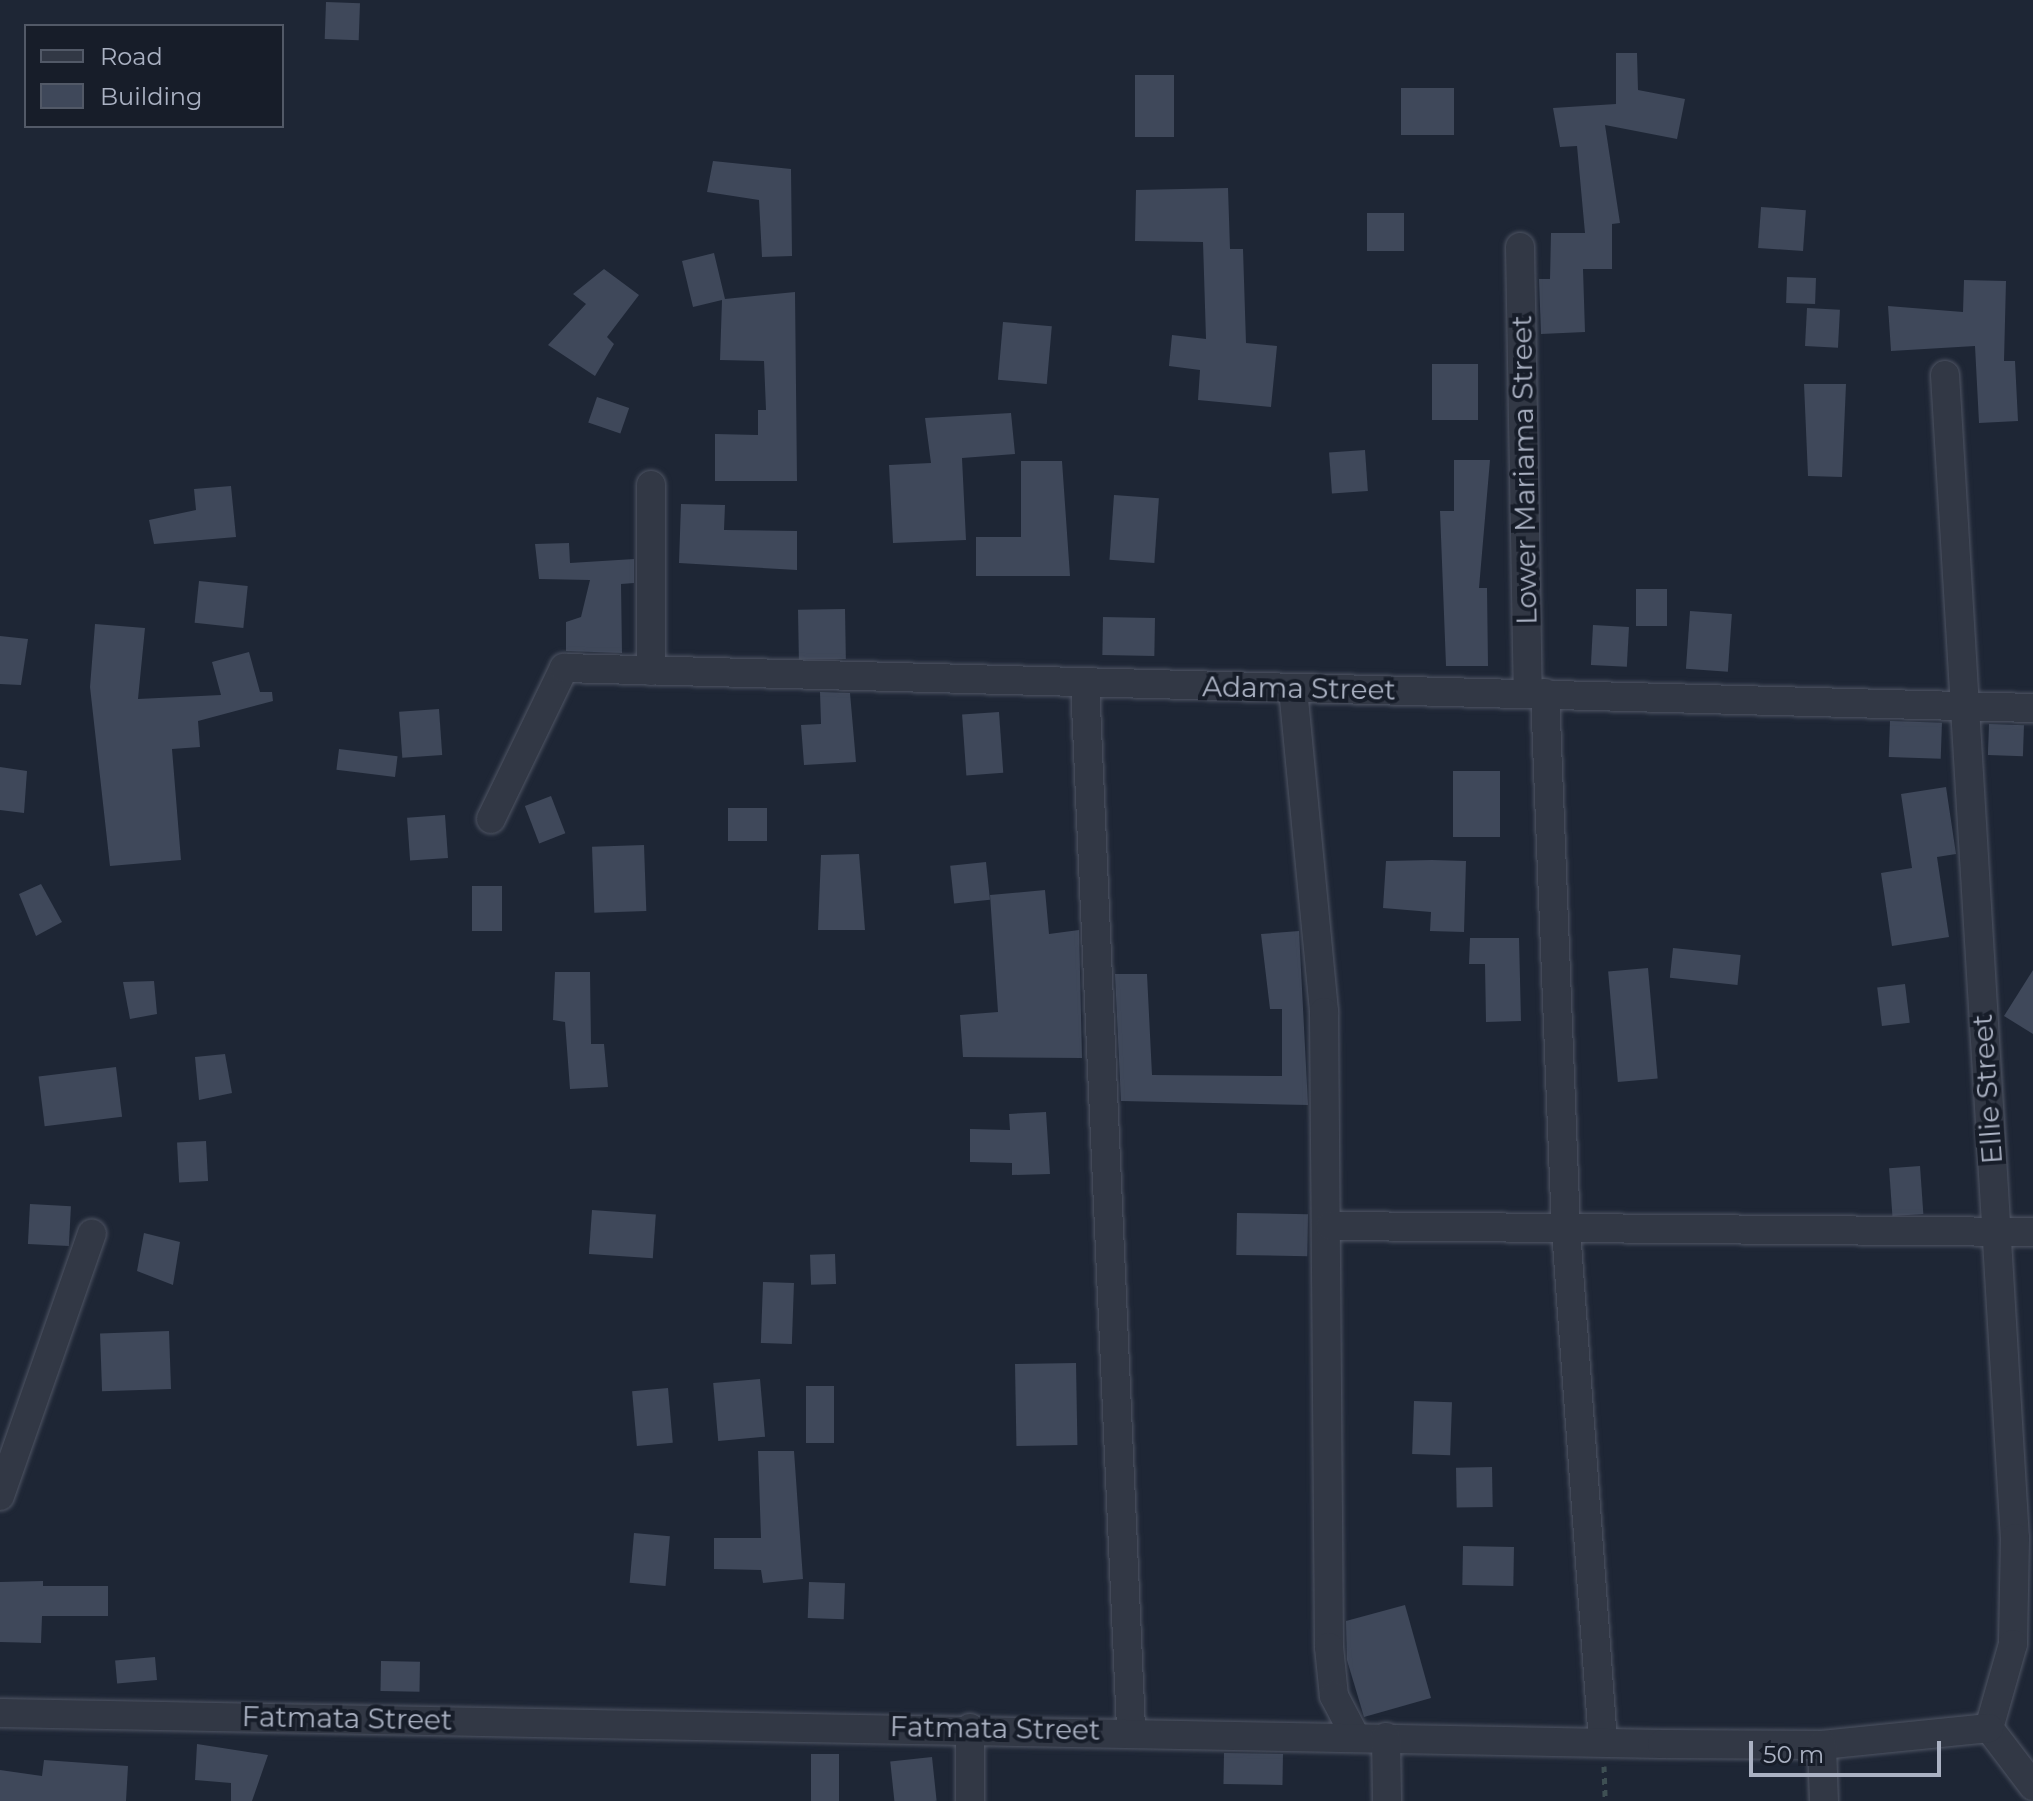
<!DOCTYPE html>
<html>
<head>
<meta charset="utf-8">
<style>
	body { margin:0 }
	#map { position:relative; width:2033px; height:1801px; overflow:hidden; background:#1e2635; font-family:Montserrat,sans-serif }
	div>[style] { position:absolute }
	.building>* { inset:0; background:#3f485a; transform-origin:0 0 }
	.path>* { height:5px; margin-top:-2.5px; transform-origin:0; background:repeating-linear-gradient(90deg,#3e4f53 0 6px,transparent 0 12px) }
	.roads { filter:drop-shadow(0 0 2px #4f5564) drop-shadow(0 0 2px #4f5564) }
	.street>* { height:28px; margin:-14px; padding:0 14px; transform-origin:14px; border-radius:14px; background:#323845 }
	span { translate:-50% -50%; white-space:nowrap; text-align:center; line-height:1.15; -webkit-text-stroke:8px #171d29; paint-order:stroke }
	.street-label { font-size:28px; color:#abb2c3 }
	.legend { position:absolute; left:24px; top:24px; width:260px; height:104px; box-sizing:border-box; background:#171d29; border:2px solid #525967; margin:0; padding:10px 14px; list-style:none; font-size:24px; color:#abb2c3 }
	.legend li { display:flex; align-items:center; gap:16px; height:40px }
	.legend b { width:40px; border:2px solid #525967 }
	.scale { position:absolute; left:1749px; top:1741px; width:192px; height:36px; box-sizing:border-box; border:4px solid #abb2c3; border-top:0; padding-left:10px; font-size:24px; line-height:28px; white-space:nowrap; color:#abb2c3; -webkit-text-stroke:6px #171d29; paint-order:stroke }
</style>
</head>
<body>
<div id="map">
	<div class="building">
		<i style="left:326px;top:2px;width:34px;height:37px;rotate:2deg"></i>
		<i style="clip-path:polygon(1616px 53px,1637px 53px,1638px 90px,1685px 99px,1677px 139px,1605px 125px,1620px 223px,1612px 224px,1612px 269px,1583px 269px,1585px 332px,1541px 334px,1539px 279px,1550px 279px,1551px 233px,1585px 233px,1577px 146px,1560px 147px,1553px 108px,1616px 104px)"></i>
		<i style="left:1135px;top:75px;width:39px;height:62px"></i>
		<i style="left:1454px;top:88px;width:47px;height:53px;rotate:90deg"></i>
		<i style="clip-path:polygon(713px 161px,791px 169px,792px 256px,762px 257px,759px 200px,707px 192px)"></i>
		<i style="clip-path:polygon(1228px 188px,1230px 249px,1243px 249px,1246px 343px,1277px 346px,1271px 407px,1198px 400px,1200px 370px,1169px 366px,1172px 335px,1206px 339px,1203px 242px,1135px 241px,1136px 190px)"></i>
		<i style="left:1761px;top:207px;width:45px;height:41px;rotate:4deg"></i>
		<i style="left:1367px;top:213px;width:37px;height:38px"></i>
		<i style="clip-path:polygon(714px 253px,725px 299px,795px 292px,797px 481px,715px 481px,715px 434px,758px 435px,758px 410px,766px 410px,764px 361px,720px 360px,722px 300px,693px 307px,682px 261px)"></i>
		<i style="clip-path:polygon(604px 269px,639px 295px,607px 337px,614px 344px,595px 376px,548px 345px,586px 304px,573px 294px)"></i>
		<i style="left:1787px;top:277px;width:29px;height:26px;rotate:2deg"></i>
		<i style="clip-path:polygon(1964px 280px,2006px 281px,2004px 361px,2015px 361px,2018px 421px,1979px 423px,1975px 346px,1891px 351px,1888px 306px,1963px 312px)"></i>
		<i style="left:1807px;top:308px;width:33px;height:38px;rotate:3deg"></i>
		<i style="left:1003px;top:322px;width:49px;height:58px;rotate:5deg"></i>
		<i style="left:1432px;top:364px;width:46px;height:56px"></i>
		<i style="clip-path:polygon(1804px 384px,1846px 384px,1842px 477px,1808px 476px)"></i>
		<i style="left:597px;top:397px;width:34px;height:27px;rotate:19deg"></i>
		<i style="clip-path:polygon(1011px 413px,1015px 454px,962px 458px,966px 540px,893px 543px,889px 465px,931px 463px,925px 418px)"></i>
		<i style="left:1365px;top:450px;width:41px;height:36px;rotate:86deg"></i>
		<i style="clip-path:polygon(1454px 460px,1490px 460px,1479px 588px,1487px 588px,1488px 666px,1446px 666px,1440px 511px,1454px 511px)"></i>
		<i style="clip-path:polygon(1021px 461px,1062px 461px,1070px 576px,976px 576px,976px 537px,1021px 537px)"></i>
		<i style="clip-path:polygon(231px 486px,236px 537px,154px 544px,149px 520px,196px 510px,194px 489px)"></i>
		<i style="left:1114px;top:495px;width:45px;height:65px;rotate:4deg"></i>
		<i style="clip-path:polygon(681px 504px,725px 505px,724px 530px,797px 531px,797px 570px,679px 563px)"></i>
		<i style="clip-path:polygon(569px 543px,570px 563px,634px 559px,634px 583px,621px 584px,622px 653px,566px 651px,566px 622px,581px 617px,590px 580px,539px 579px,535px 544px)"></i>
		<i style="left:199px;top:581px;width:49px;height:42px;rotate:6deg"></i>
		<i style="left:1636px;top:589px;width:31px;height:37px"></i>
		<i style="left:845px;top:609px;width:50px;height:47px;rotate:89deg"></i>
		<i style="left:1690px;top:611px;width:42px;height:58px;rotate:4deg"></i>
		<i style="left:1103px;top:617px;width:52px;height:38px;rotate:1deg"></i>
		<i style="clip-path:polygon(95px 624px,145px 628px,138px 699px,221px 695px,212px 662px,249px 652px,260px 692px,272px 692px,273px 701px,198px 721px,200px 747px,172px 749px,181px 860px,110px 866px,90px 687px)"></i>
		<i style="left:1593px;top:625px;width:36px;height:40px;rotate:3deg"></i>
		<i style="clip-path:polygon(0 636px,28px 639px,21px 685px,0 684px)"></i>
		<i style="clip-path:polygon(820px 692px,850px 693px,856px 762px,804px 765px,801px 725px,821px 724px)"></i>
		<i style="left:439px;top:709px;width:46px;height:40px;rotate:86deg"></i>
		<i style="left:999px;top:712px;width:61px;height:37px;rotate:86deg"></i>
		<i style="left:1890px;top:721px;width:52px;height:36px;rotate:2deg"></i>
		<i style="left:1989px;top:724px;width:35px;height:31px;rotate:2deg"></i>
		<i style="left:339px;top:749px;width:59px;height:21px;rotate:7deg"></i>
		<i style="clip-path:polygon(0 767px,27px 771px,24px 813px,0 810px)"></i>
		<i style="left:1453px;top:771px;width:47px;height:66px"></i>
		<i style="clip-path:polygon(1946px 787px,1956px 854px,1937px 857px,1949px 937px,1892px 946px,1881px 873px,1912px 868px,1901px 794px)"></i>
		<i style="left:551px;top:796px;width:40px;height:28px;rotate:69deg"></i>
		<i style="left:728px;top:808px;width:39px;height:33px"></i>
		<i style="left:445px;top:815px;width:43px;height:38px;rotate:86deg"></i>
		<i style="left:644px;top:845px;width:66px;height:52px;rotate:88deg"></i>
		<i style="clip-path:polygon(859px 854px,865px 930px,818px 930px,821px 855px)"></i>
		<i style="clip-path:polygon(1432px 860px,1466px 861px,1464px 932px,1430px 931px,1431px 912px,1383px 908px,1386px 861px)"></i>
		<i style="left:986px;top:862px;width:38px;height:36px;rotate:84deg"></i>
		<i style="clip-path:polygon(41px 884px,62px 922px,36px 936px,19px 894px)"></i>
		<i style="left:472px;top:886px;width:30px;height:45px"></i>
		<i style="clip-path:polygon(1045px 890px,1049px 934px,1079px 930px,1082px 1058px,963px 1057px,960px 1015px,998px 1012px,990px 895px)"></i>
		<i style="clip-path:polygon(1299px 931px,1308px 1105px,1121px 1101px,1115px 974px,1147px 974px,1152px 1075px,1282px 1076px,1282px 1009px,1270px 1009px,1261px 934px)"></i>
		<i style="clip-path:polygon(1470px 938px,1519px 938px,1521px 1021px,1486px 1022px,1485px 964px,1469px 964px)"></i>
		<i style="left:1673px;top:948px;width:68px;height:30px;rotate:6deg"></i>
		<i style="left:1648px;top:968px;width:111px;height:40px;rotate:85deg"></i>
		<i style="clip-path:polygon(2033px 970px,2033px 1034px,2004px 1016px)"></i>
		<i style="clip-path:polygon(555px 972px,590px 972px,591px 1044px,604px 1044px,608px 1087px,570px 1089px,565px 1022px,553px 1020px)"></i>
		<i style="clip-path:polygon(154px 981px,157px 1014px,130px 1019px,123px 982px)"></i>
		<i style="left:1905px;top:984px;width:39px;height:28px;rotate:83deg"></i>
		<i style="clip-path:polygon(225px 1054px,232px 1093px,199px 1100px,195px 1057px)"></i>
		<i style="left:116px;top:1067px;width:50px;height:78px;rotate:83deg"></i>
		<i style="clip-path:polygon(1046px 1112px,1050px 1174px,1012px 1175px,1012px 1163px,970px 1162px,970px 1129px,1010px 1130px,1009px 1114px)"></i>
		<i style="left:206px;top:1141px;width:40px;height:29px;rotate:87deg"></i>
		<i style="left:1920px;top:1166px;width:48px;height:31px;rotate:86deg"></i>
		<i style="left:30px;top:1204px;width:41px;height:40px;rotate:3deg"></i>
		<i style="left:592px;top:1210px;width:64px;height:44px;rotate:4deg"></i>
		<i style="left:1237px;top:1213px;width:71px;height:42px;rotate:1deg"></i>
		<i style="clip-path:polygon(144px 1233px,180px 1242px,173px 1285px,137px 1271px)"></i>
		<i style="left:835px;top:1254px;width:30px;height:25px;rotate:88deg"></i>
		<i style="left:763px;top:1282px;width:31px;height:61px;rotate:2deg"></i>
		<i style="left:169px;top:1331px;width:58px;height:69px;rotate:88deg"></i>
		<i style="left:1076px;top:1363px;width:82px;height:61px;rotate:89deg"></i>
		<i style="left:760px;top:1379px;width:58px;height:47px;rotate:85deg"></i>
		<i style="left:806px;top:1386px;width:28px;height:57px"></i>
		<i style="left:668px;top:1388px;width:55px;height:36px;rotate:85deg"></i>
		<i style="left:1414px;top:1401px;width:38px;height:53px;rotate:2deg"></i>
		<i style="clip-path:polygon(758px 1451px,794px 1451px,803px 1579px,763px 1583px,761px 1570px,714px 1569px,714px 1538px,761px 1538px)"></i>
		<i style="left:1492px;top:1467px;width:40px;height:36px;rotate:89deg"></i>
		<i style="left:634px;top:1533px;width:36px;height:50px;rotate:5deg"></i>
		<i style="left:1463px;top:1546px;width:51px;height:39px;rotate:1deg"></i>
		<i style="clip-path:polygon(43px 1581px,43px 1586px,108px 1586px,108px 1616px,42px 1616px,41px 1643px,0 1642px,0 1582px)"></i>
		<i style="left:809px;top:1582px;width:36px;height:36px;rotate:2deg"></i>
		<i style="clip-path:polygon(1405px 1605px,1431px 1698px,1364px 1717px,1347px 1660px,1346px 1621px)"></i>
		<i style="left:155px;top:1657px;width:23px;height:40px;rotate:85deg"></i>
		<i style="left:381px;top:1661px;width:39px;height:30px;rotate:1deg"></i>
		<i style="clip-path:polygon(197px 1744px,268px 1755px,252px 1801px,231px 1801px,231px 1783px,195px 1780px)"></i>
		<i style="left:1224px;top:1753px;width:59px;height:31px;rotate:1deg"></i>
		<i style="left:811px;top:1754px;width:28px;height:47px"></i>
		<i style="left:932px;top:1757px;width:44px;height:42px;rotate:84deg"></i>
		<i style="clip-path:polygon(44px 1760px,128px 1766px,126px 1801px,0 1801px,0 1770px,42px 1776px)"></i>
	</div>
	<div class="path">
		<i style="left:1604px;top:1766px;width:35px;rotate:88deg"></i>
	</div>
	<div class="roads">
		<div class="street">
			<i style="left:1520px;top:247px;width:445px;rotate:89deg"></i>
			<i style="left:1945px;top:375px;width:1165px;rotate:86.56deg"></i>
			<i style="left:2015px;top:1538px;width:106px;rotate:91.1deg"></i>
			<i style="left:2013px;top:1644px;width:87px;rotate:105.9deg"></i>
			<i style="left:1989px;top:1728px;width:73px;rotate:52.8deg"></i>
			<i style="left:651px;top:671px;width:186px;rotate:-90deg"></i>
			<i style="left:1085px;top:683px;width:1048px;rotate:87.48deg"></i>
			<i style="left:1293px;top:689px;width:324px;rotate:84.5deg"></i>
			<i style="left:1324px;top:1012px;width:635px;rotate:89.55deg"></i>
			<i style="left:1329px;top:1647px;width:49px;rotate:84.2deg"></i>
			<i style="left:1334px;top:1696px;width:47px;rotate:62.4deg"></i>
			<i style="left:1545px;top:693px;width:537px;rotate:87.76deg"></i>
			<i style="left:1566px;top:1230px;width:513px;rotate:85.87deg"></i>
			<i style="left:491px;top:819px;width:168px;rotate:-64.2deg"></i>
			<i style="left:564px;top:668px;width:1470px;rotate:1.56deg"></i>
			<i style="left:1330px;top:1226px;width:703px;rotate:0.49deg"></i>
			<i style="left:0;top:1496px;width:278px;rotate:-70.7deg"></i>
			<i style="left:0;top:1713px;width:1662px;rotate:1.07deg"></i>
			<i style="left:1662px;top:1744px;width:160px;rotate:0.4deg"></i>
			<i style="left:1822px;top:1745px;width:168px;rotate:-5.8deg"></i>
			<i style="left:1386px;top:1737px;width:64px;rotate:89.1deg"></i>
			<i style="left:1822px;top:1745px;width:56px;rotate:88deg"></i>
			<i style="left:970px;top:1801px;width:73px;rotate:-90deg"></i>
		</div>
	</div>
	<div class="street-label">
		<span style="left:1524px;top:470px;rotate:-91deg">Lower Mariama Street</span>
		<span style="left:1299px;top:688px;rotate:1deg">Adama Street</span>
		<span style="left:1987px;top:1089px;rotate:-94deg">Ellie Street</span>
		<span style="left:347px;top:1718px;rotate:1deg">Fatmata Street</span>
		<span style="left:995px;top:1728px;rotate:1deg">Fatmata Street</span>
	</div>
	<ul class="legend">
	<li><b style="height:10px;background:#323845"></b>Road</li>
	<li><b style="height:22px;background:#3f485a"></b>Building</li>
	</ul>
	<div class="scale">50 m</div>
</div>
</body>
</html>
